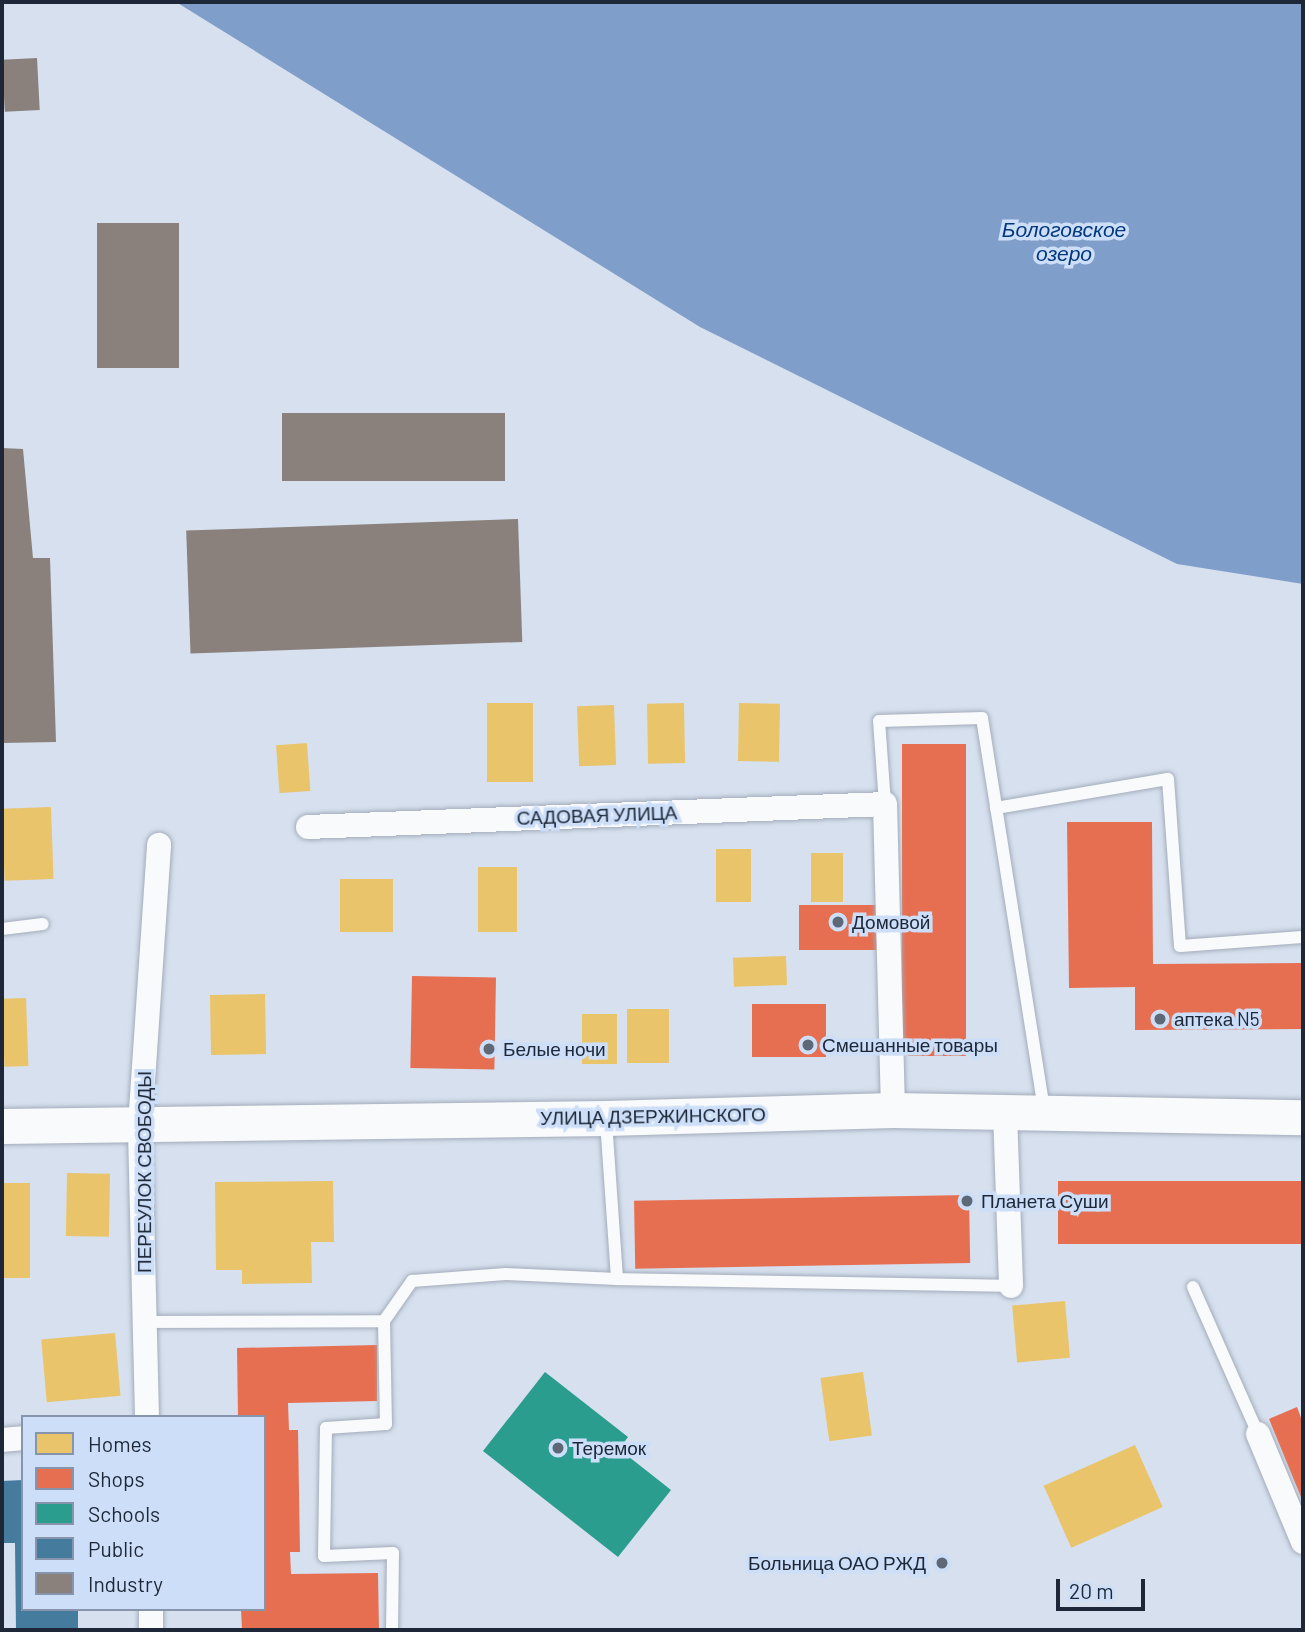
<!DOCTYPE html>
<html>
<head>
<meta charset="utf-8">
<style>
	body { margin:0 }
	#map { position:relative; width:1305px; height:1632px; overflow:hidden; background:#d6e0ee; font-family:Barlow,sans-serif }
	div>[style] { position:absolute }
	.water>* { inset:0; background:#809eca }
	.homes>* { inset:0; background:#e9c46a; transform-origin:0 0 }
	.shops>* { inset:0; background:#e76f51; transform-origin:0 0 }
	.schools>* { inset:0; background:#2a9d8f }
	.public>* { inset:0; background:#457b9d }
	.industry>* { inset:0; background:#8a817c; transform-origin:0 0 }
	.roads { filter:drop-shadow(0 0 2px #a3acba) drop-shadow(0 0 2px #a3acba) }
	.service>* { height:12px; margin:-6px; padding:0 6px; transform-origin:6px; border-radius:6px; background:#f9fafc }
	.minor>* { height:24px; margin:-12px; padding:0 12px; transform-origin:12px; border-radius:12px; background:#f9fafc }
	.secondary>* { height:35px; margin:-17.5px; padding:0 17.5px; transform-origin:17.5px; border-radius:17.5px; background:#f9fafc }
	.dots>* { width:19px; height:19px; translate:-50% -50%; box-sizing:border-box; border:4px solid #ccdef8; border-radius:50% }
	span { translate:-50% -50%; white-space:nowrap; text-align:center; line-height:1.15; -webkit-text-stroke:7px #ccdef8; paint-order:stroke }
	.street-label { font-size:19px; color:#1d2737 }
	.poi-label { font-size:19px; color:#1d2737 }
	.left { translate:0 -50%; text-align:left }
	.right { translate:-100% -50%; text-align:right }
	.water-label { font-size:21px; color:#03387d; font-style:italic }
	.frame { position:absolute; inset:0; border:4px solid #1d2737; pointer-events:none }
	.legend { position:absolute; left:21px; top:1415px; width:245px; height:196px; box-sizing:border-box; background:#ccdef8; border:2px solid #8695ab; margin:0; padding:9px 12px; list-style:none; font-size:21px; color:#1d2737 }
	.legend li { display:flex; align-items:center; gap:14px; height:35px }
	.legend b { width:35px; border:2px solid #8695ab }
	.scale { position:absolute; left:1056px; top:1579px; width:89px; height:32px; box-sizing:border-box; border:4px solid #1d2737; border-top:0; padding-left:9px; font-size:21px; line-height:24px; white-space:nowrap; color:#1d2737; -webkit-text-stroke:5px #ccdef8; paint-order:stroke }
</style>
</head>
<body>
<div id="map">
	<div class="water">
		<i style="clip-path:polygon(176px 2px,1303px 2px,1303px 584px,1177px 564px,700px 327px)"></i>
	</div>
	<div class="homes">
		<i style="left:487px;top:703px;width:46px;height:79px"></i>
		<i style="left:684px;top:703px;width:60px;height:37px;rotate:89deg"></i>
		<i style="left:739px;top:703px;width:41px;height:58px;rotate:1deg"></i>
		<i style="left:614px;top:705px;width:60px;height:37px;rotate:88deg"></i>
		<i style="left:307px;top:743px;width:48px;height:31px;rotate:86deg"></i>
		<i style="left:51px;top:807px;width:72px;height:49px;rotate:88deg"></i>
		<i style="left:716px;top:849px;width:35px;height:53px"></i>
		<i style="left:811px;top:853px;width:32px;height:49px"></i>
		<i style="left:478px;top:867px;width:39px;height:65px"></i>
		<i style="left:340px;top:879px;width:53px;height:53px"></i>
		<i style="left:786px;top:956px;width:29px;height:53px;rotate:88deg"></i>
		<i style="left:265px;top:994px;width:60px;height:55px;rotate:89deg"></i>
		<i style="left:26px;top:998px;width:68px;height:24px;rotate:88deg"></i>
		<i style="left:669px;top:1009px;width:54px;height:42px;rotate:90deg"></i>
		<i style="left:582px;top:1014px;width:35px;height:50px"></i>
		<i style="left:67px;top:1173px;width:43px;height:63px;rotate:1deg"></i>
		<i style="clip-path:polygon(333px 1181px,334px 1242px,311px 1242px,312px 1283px,242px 1284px,242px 1270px,216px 1270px,215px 1182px)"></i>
		<i style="left:2px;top:1183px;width:28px;height:95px"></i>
		<i style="left:1065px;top:1301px;width:57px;height:53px;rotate:85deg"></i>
		<i style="left:115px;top:1333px;width:63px;height:74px;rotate:85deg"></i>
		<i style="left:863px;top:1372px;width:64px;height:43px;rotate:82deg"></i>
		<i style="left:1135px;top:1445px;width:68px;height:100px;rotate:66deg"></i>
	</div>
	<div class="shops">
		<i style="left:966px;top:744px;width:312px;height:64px;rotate:90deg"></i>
		<i style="clip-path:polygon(1067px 822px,1152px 822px,1153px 964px,1303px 963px,1303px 1029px,1135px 1030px,1135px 987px,1069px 988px)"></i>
		<i style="left:878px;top:905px;width:45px;height:79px;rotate:90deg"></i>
		<i style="left:412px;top:976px;width:84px;height:92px;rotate:1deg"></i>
		<i style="left:826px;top:1004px;width:53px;height:74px;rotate:90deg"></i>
		<i style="left:1303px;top:1181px;width:63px;height:245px;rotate:90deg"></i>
		<i style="left:969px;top:1195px;width:68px;height:335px;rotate:89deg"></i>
		<i style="clip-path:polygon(377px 1345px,377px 1401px,288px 1403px,289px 1430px,298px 1430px,300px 1552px,290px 1552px,291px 1574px,378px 1573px,379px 1630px,242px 1630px,241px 1609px,264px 1609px,264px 1417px,238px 1417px,237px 1348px)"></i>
		<i style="clip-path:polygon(1297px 1407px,1303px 1423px,1303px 1502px,1269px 1419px)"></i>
	</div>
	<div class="schools">
		<i style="clip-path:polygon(545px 1372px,628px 1437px,619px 1449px,671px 1490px,618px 1557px,483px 1451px)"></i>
	</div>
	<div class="public">
		<i style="clip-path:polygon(23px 1480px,23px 1609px,78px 1609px,78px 1630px,16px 1630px,15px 1543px,2px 1543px,2px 1481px)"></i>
	</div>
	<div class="industry">
		<i style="left:37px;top:58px;width:52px;height:35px;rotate:87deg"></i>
		<i style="left:179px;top:223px;width:145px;height:82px;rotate:90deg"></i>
		<i style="left:505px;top:413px;width:68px;height:223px;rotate:90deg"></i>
		<i style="clip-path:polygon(2px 448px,23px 449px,33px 558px,50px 558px,56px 742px,2px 743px)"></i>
		<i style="left:518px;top:519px;width:123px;height:332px;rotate:88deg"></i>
	</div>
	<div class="roads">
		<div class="service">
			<i style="left:885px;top:804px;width:83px;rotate:-94.1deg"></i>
			<i style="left:879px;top:721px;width:103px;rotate:-1.7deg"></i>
			<i style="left:982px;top:718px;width:398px;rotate:81deg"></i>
			<i style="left:996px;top:808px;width:174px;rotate:-9.6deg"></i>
			<i style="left:1168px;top:779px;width:167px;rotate:85.9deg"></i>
			<i style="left:1180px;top:946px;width:123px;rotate:-4.2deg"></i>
			<i style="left:2px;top:929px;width:41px;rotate:-7deg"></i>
			<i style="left:606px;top:1121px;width:158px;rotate:86deg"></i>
			<i style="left:617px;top:1279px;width:394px;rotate:1deg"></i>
			<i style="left:1193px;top:1287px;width:161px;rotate:66.1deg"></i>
			<i style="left:384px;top:1321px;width:49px;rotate:-55deg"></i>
			<i style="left:412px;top:1281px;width:94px;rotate:-4.3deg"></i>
			<i style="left:506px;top:1274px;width:111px;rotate:2.6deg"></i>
			<i style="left:145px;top:1322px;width:239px;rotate:-0.2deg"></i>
			<i style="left:384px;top:1321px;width:103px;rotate:88.9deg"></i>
			<i style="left:386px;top:1424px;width:60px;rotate:176.2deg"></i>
			<i style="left:326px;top:1428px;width:128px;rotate:90.9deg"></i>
			<i style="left:324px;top:1556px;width:69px;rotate:-2.5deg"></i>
			<i style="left:393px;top:1553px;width:77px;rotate:90.7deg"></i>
		</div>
		<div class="minor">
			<i style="left:308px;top:827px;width:577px;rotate:-2.28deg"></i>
			<i style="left:885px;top:804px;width:306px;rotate:88.5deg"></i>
			<i style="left:1005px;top:1112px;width:174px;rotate:88deg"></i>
			<i style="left:147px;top:1417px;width:292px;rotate:-91.4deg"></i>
			<i style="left:140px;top:1125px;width:281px;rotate:-86.1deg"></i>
			<i style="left:1258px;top:1434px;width:117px;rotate:67.4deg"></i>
			<i style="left:2px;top:1440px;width:21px;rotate:-5deg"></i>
			<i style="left:151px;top:1609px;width:21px;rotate:90deg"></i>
		</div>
		<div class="secondary">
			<i style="left:2px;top:1126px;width:604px;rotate:-0.76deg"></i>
			<i style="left:606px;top:1118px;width:287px;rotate:-1.6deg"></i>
			<i style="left:893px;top:1110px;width:410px;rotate:1deg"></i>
		</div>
	</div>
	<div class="dots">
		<i style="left:838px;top:922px;background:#5e6877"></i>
		<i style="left:1160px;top:1019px;background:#5e6877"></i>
		<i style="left:808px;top:1045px;background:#5e6877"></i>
		<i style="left:489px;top:1049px;background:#5e6877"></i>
		<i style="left:967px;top:1201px;background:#5e6877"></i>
		<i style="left:558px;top:1448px;background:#5e6877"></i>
		<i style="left:942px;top:1563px;background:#5e6877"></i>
	</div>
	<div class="street-label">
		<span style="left:597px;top:815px;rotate:-2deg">САДОВАЯ УЛИЦА</span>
		<span style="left:653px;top:1116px;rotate:-1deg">УЛИЦА ДЗЕРЖИНСКОГО</span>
		<span style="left:144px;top:1172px;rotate:-90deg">ПЕРЕУЛОК СВОБОДЫ</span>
	</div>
	<div class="poi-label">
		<span class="left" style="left:852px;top:922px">Домовой</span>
		<span class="left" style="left:1174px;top:1019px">аптека N5</span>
		<span class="left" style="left:822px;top:1045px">Смешанные товары</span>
		<span class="left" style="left:503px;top:1049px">Белые ночи</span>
		<span class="left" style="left:981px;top:1201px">Планета Суши</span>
		<span class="left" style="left:572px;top:1448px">Теремок</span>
		<span class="right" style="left:926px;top:1563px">Больница ОАО РЖД</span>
	</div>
	<div class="water-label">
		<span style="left:1064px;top:241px">Бологовское<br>озеро</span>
	</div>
	<div class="frame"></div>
	<ul class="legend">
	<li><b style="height:19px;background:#e9c46a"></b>Homes</li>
	<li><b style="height:19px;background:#e76f51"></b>Shops</li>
	<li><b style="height:19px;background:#2a9d8f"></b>Schools</li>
	<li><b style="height:19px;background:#457b9d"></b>Public</li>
	<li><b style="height:19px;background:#8a817c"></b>Industry</li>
	</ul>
	<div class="scale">20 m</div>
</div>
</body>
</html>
